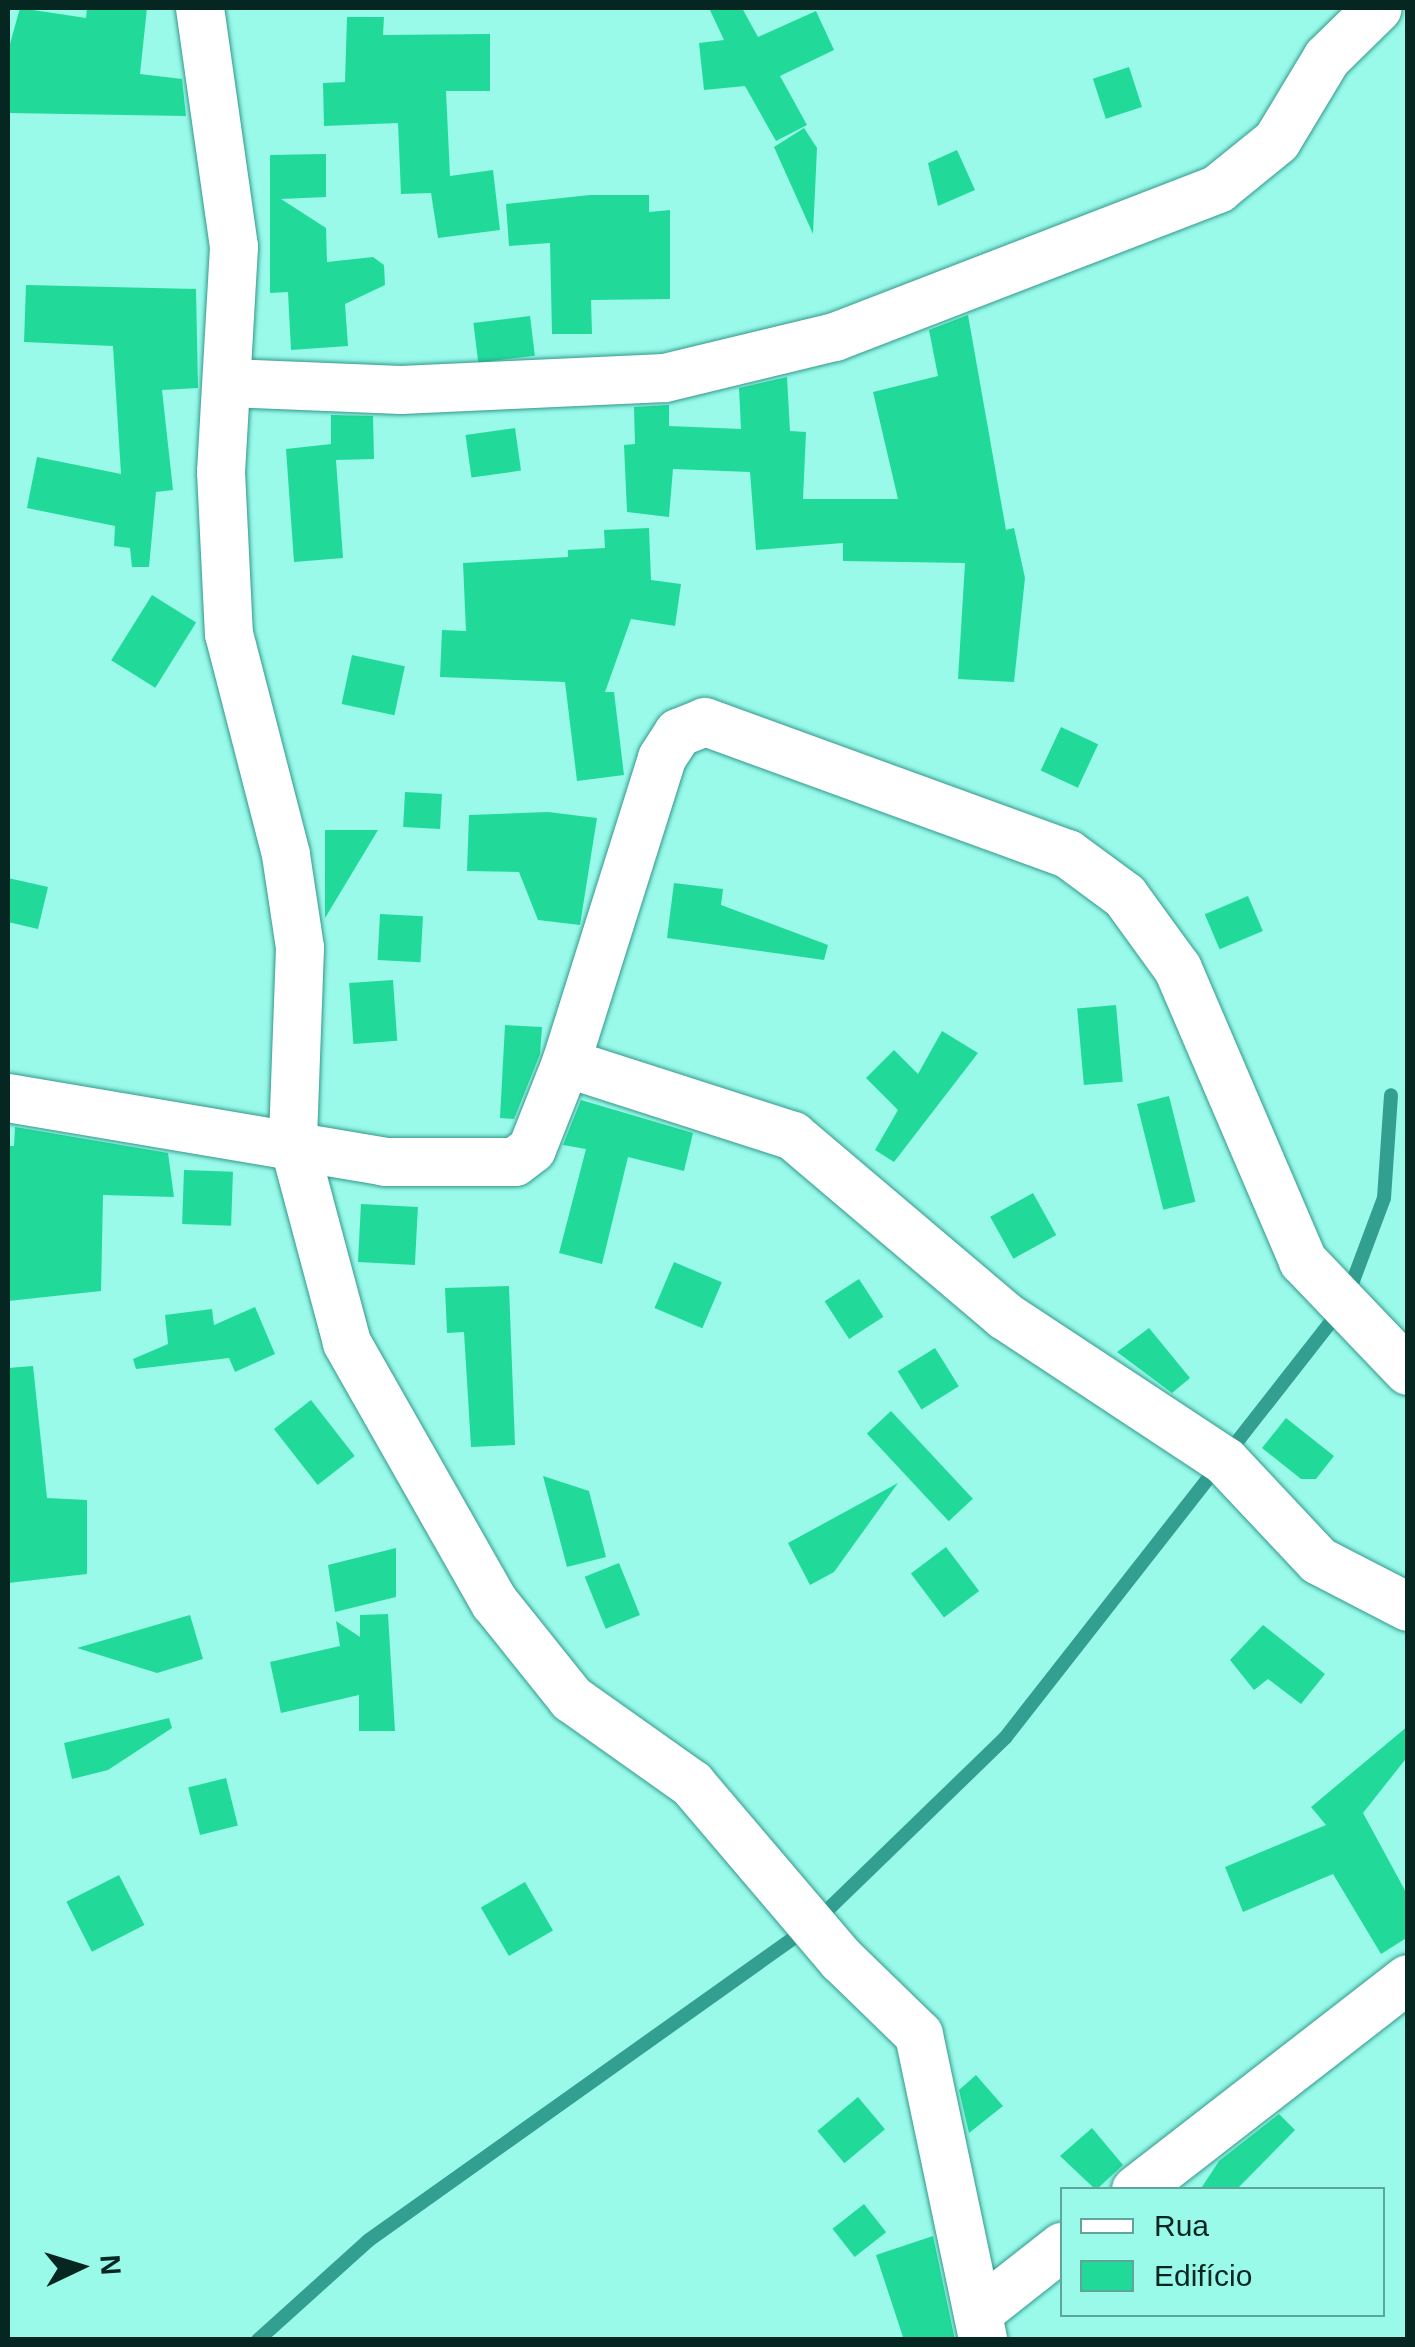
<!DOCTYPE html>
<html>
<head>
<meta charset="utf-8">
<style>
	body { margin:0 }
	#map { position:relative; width:1415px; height:2347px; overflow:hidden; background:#99faea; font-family:Arial,sans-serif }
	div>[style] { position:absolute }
	.stream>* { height:14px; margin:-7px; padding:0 7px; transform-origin:7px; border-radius:7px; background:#329f91 }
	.building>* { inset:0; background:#21da9a; transform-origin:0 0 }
	.roads { filter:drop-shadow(0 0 2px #33998b) drop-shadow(0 0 2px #33998b) }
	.minor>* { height:48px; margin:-24px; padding:0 24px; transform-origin:24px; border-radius:24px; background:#fff }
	span { translate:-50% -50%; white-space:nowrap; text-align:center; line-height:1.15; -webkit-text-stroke:8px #99faea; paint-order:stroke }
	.frame { position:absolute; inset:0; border:10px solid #052621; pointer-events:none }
	.legend { position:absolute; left:1060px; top:2187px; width:325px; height:130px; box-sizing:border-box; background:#99faea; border:2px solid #5ea59a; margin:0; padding:12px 18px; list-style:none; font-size:30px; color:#052621 }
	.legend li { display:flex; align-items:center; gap:20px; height:50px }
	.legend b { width:50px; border:2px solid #5ea59a }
	.north { position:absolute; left:30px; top:2217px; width:100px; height:100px; -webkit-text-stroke:8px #99faea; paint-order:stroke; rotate:86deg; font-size:28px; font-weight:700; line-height:40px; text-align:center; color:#052621 }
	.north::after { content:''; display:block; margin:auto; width:35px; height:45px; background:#052621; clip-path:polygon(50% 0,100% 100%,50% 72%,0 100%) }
</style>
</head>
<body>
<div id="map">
	<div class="stream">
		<i style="left:258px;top:2340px;width:149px;rotate:-42deg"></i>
		<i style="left:369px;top:2240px;width:544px;rotate:-35.42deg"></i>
		<i style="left:812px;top:1925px;width:269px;rotate:-44.1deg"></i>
		<i style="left:1005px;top:1738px;width:550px;rotate:-51.94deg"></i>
		<i style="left:1344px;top:1305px;width:114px;rotate:-69.5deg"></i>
		<i style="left:1384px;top:1198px;width:103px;rotate:-86.1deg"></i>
	</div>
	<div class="building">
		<i style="clip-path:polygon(20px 8px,86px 18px,87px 8px,147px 8px,140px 74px,182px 79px,186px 116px,8px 113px,8px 51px)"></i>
		<i style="clip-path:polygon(709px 8px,742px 8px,758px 37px,816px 11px,834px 50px,780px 76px,807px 125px,776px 141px,745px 86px,704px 90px,699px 43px,724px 40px)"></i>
		<i style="clip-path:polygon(347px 17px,384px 17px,383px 35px,490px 34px,490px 91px,446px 91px,450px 176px,493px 170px,500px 230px,438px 238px,431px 193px,401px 194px,398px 123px,324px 126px,323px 83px,345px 82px)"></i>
		<i style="left:1129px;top:67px;width:42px;height:38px;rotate:72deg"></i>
		<i style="clip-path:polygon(804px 128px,817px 148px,813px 234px,774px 147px)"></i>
		<i style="clip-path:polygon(957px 150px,975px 190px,938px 206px,928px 163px)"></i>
		<i style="clip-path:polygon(326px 154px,326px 197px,281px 199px,326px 228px,327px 262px,373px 257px,384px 265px,385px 285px,345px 304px,348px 346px,291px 350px,288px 292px,270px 293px,270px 155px)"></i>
		<i style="clip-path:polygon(590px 195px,649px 195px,649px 212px,670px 210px,670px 299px,591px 300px,592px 334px,552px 334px,550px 243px,509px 246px,506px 204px)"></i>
		<i style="clip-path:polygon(26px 285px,196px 289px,198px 388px,162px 390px,173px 490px,156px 492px,149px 567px,132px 567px,130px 548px,114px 546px,115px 526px,27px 508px,37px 457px,121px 474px,113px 346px,24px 342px)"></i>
		<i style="clip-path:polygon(968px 315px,1006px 530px,1014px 528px,1025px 578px,1014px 682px,958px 679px,965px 563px,843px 561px,843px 543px,756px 550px,750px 472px,673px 469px,669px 517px,627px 512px,624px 445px,635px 444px,634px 407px,669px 405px,669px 426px,741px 429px,739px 388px,787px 377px,790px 431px,806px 432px,803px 499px,898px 499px,873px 392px,938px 376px,929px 330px)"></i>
		<i style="left:530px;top:316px;width:40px;height:57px;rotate:83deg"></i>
		<i style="clip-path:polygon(331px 415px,373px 416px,374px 459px,336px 460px,343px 558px,294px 562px,286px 449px,331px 444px)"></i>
		<i style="left:515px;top:428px;width:43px;height:50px;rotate:82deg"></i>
		<i style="clip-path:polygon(649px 528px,651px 580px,681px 584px,675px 626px,631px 619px,605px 692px,614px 692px,624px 775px,577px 781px,565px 682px,440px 677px,442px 630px,466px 631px,463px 563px,568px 557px,568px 550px,605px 548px,604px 530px)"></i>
		<i style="left:152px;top:595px;width:52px;height:77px;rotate:32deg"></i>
		<i style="left:352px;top:655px;width:54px;height:50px;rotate:12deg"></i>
		<i style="left:1061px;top:727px;width:41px;height:48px;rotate:25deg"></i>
		<i style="left:405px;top:792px;width:37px;height:35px;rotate:3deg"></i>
		<i style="clip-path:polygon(548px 812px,597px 818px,580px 925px,538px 920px,519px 872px,467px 871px,469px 815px)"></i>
		<i style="clip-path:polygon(325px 830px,378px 830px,325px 918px)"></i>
		<i style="clip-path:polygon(8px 878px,48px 887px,38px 929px,8px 922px)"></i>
		<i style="clip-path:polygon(674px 883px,723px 889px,721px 905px,828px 945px,824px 960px,667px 938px)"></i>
		<i style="left:1248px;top:896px;width:38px;height:47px;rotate:67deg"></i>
		<i style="left:380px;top:914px;width:43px;height:46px;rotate:3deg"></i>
		<i style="left:393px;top:980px;width:61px;height:44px;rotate:86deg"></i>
		<i style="left:1116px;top:1005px;width:77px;height:39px;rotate:85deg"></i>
		<i style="clip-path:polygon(505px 1025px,542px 1027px,540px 1054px,514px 1119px,500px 1118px)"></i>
		<i style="clip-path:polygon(942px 1031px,978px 1053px,894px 1162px,875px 1150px,898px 1110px,866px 1078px,894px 1050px,918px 1074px)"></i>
		<i style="left:1169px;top:1096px;width:109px;height:33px;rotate:76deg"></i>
		<i style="clip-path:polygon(581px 1100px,693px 1133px,684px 1171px,628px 1157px,602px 1264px,559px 1253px,586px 1149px,563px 1145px)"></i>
		<i style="clip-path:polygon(15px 1127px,168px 1153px,174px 1197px,103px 1195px,101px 1291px,8px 1301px,8px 1146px,14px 1146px)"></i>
		<i style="left:184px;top:1170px;width:49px;height:54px;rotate:2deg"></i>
		<i style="left:1033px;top:1193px;width:48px;height:49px;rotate:61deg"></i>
		<i style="left:361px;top:1204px;width:57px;height:58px;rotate:3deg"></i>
		<i style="left:674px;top:1262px;width:52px;height:50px;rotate:23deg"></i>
		<i style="left:859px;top:1279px;width:45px;height:41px;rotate:57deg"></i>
		<i style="clip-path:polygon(509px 1286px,515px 1445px,471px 1447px,464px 1332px,447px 1333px,445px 1288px)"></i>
		<i style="clip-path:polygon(255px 1307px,275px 1354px,235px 1372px,229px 1358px,136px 1369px,133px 1359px,168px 1344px,165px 1315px,212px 1309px,214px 1325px)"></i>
		<i style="clip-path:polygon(1149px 1328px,1190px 1378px,1172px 1393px,1117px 1352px)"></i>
		<i style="left:935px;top:1348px;width:45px;height:44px;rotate:58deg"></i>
		<i style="clip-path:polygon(33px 1366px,47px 1498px,87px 1500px,87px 1574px,8px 1583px,8px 1368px)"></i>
		<i style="left:311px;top:1400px;width:71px;height:47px;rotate:52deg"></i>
		<i style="left:891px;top:1411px;width:120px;height:33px;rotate:47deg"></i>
		<i style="clip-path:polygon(1286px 1418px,1334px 1456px,1316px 1479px,1301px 1479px,1262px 1448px)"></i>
		<i style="clip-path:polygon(543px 1476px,589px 1491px,606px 1557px,567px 1567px)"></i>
		<i style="clip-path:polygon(898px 1483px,834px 1572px,810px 1585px,788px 1543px)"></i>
		<i style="left:946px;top:1547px;width:55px;height:44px;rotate:53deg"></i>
		<i style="clip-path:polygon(396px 1548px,396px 1597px,335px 1612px,328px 1565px)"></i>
		<i style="left:619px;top:1563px;width:56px;height:37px;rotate:68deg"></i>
		<i style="clip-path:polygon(388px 1614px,395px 1731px,359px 1731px,359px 1695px,281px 1713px,270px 1662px,340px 1646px,336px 1621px,360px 1637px,360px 1615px)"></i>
		<i style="clip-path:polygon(190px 1615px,203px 1659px,157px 1673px,77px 1648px)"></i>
		<i style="clip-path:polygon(1263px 1625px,1325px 1674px,1301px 1704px,1268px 1679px,1254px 1690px,1230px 1660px)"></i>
		<i style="clip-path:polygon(169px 1718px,172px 1728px,108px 1770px,72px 1779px,64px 1743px)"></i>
		<i style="clip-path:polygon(1408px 1726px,1408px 1756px,1363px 1813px,1408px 1896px,1408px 1937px,1381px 1954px,1333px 1874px,1243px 1912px,1225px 1867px,1326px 1825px,1311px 1807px)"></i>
		<i style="left:226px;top:1778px;width:49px;height:39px;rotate:76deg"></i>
		<i style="left:119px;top:1875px;width:56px;height:59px;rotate:63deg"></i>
		<i style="left:525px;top:1882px;width:56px;height:51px;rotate:60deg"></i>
		<i style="clip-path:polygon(976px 2075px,1003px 2106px,969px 2133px,959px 2090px)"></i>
		<i style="left:858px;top:2097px;width:42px;height:53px;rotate:50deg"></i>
		<i style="clip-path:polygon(1279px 2114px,1295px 2130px,1236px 2190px,1200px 2190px,1219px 2161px)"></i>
		<i style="clip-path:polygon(1092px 2128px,1123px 2165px,1096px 2190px,1060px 2156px)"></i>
		<i style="left:864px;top:2204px;width:36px;height:40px;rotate:52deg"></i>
		<i style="clip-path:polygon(933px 2236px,955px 2340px,904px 2340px,876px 2255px)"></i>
	</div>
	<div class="roads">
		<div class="minor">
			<i style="left:200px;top:8px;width:241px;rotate:81.9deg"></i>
			<i style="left:234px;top:247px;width:225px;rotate:93.3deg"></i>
			<i style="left:221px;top:472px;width:162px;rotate:87.2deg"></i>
			<i style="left:229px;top:634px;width:228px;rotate:75.5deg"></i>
			<i style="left:286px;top:855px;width:94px;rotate:81.4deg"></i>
			<i style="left:300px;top:948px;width:193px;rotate:92.1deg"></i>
			<i style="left:293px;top:1141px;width:209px;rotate:75deg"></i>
			<i style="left:347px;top:1343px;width:299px;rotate:60.4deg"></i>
			<i style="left:495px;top:1603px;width:123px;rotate:51.3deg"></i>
			<i style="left:572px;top:1699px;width:147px;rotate:35.3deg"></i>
			<i style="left:692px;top:1784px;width:231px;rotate:49.6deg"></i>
			<i style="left:842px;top:1960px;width:107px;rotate:44.2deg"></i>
			<i style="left:919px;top:2035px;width:312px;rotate:78.1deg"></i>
			<i style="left:229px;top:383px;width:172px;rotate:2.3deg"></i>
			<i style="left:401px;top:390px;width:264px;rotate:-2.6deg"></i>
			<i style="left:665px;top:378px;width:175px;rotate:-13.6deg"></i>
			<i style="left:835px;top:337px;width:411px;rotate:-21.1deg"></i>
			<i style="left:1218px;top:189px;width:76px;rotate:-39.1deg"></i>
			<i style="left:1277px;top:141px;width:97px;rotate:-58.9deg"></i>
			<i style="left:1327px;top:58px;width:71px;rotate:-44.4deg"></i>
			<i style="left:566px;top:1063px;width:238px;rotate:17.8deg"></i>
			<i style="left:793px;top:1136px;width:278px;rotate:40.3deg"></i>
			<i style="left:1005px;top:1316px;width:263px;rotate:33.4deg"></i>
			<i style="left:1225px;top:1461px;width:137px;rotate:46.8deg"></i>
			<i style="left:1319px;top:1561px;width:100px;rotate:27.3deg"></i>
			<i style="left:8px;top:1098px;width:382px;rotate:9.6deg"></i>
			<i style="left:385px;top:1162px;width:130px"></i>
			<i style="left:515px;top:1162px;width:21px;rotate:-37deg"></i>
			<i style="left:532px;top:1149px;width:92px;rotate:-68.4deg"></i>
			<i style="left:566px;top:1063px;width:320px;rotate:-72.5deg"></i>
			<i style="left:662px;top:758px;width:30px;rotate:-57deg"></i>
			<i style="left:678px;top:733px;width:29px;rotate:-22deg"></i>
			<i style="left:705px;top:722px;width:386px;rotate:20deg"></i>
			<i style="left:1068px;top:854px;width:71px;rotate:36.4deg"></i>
			<i style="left:1125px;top:896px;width:90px;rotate:54deg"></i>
			<i style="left:1178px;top:969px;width:318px;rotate:66.8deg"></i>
			<i style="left:1303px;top:1261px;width:152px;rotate:46.3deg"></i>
			<i style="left:1136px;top:2190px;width:344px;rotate:-37.8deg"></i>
			<i style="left:978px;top:2313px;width:107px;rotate:-38.2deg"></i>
		</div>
	</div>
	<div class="frame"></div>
	<ul class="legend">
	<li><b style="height:12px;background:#fff"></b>Rua</li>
	<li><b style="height:28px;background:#21da9a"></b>Edifício</li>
	</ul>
	<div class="north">N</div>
</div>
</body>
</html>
